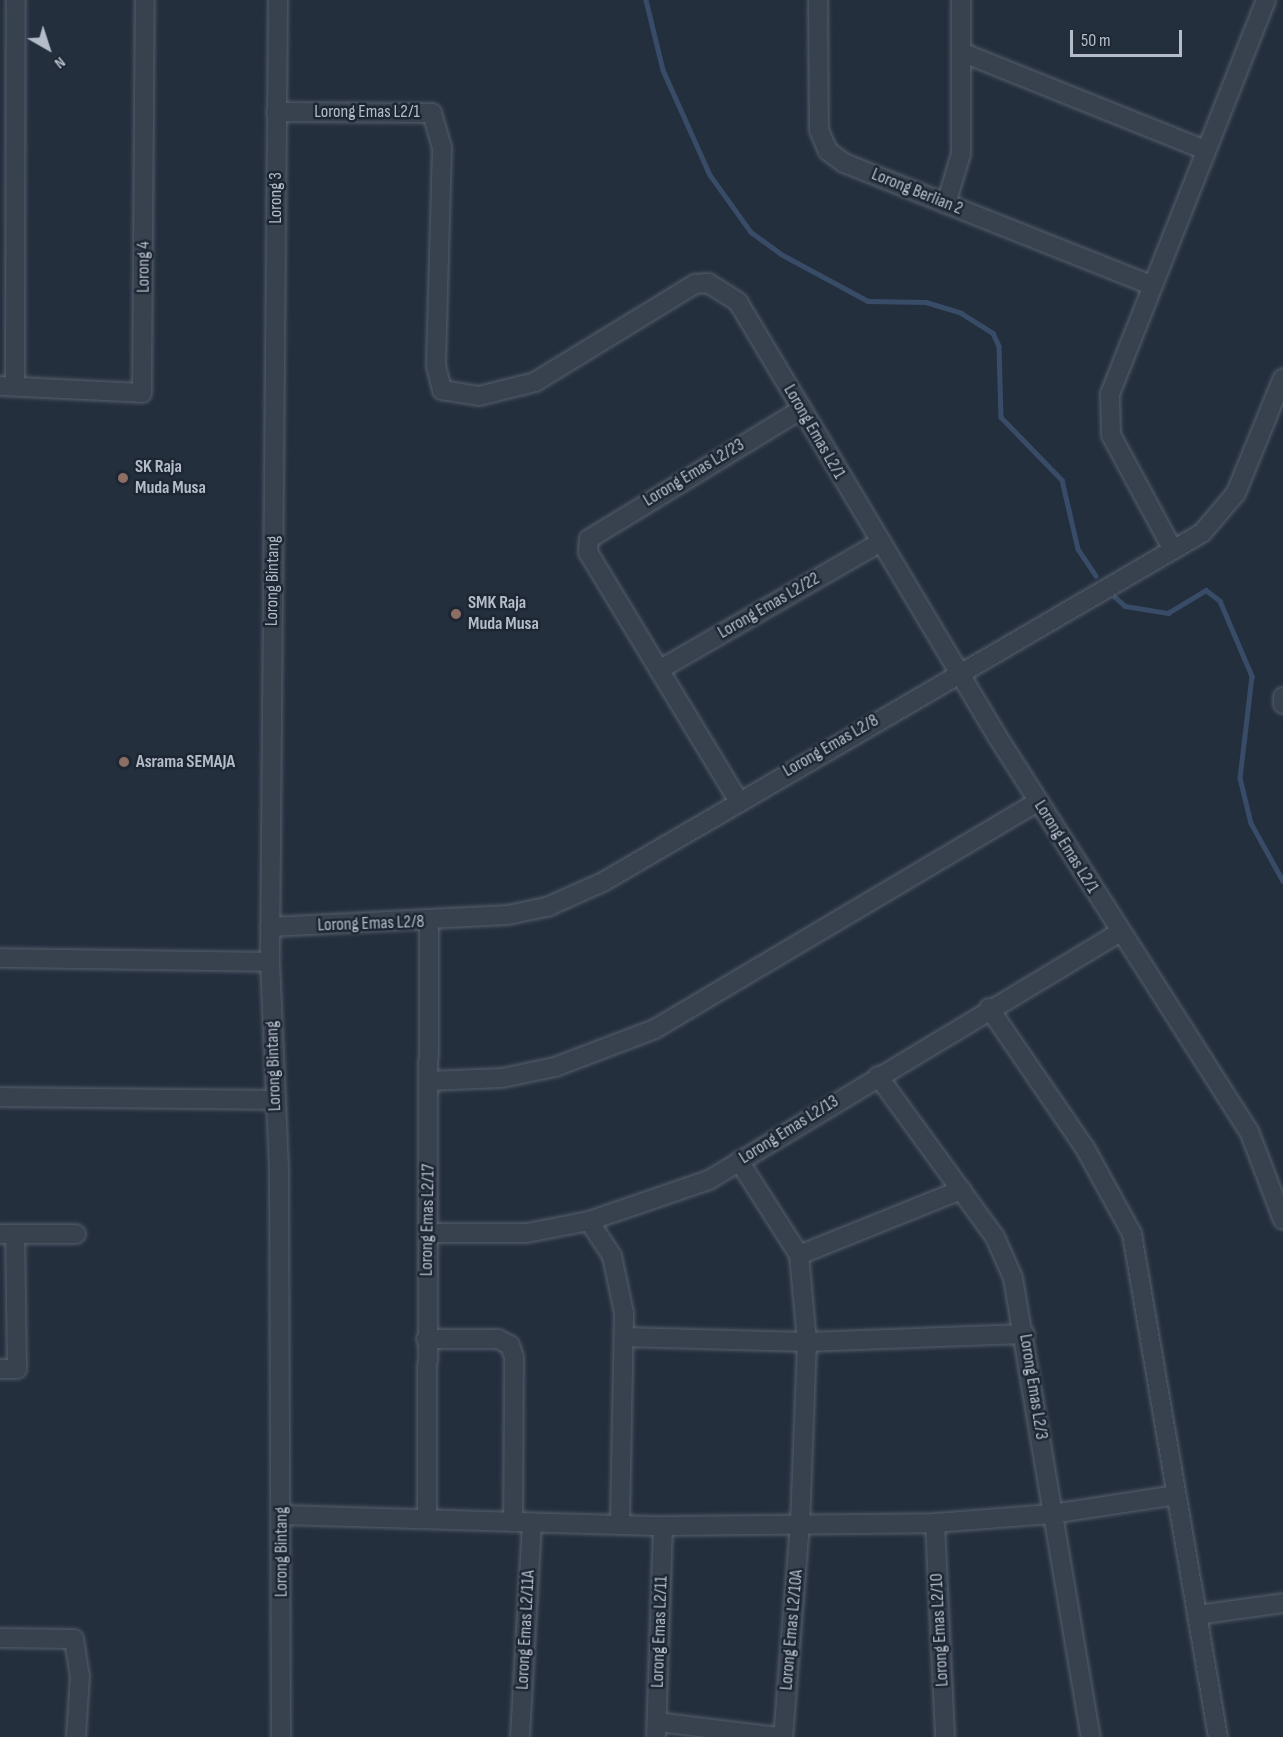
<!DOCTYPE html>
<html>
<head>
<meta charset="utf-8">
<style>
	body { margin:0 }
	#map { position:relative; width:1283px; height:1737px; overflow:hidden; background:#242f3e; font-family:"Sofia Sans Condensed",sans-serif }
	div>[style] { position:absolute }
	.stream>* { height:4.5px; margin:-2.25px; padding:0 2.25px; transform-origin:2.25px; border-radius:2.25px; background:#394c67 }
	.roads { filter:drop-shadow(0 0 2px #565f6c) drop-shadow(0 0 2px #565f6c) }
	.minor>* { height:18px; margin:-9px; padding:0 9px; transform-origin:9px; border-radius:9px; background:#38414e }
	.dots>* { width:16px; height:16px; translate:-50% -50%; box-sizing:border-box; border:3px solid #1d2633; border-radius:50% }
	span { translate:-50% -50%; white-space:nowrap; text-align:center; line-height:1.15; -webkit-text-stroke:5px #1d2633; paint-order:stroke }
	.street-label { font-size:18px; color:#b4bcc9 }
	.poi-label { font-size:18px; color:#b4bcc9; font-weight:700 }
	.left { translate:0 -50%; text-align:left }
	.north { position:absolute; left:18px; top:18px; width:60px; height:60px; -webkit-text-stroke:4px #1d2633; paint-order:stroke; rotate:141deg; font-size:16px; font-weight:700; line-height:24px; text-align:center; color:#b4bcc9 }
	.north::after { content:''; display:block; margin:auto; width:21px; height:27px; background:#b4bcc9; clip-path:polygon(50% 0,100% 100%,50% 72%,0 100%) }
	.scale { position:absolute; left:1070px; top:30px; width:112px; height:27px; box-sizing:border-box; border:3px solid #b4bcc9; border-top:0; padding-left:8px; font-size:18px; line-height:21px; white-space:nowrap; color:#b4bcc9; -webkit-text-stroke:4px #1d2633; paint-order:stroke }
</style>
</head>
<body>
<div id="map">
	<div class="stream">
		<i style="left:646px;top:0;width:72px;rotate:76.3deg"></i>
		<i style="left:663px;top:70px;width:115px;rotate:65.9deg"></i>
		<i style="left:710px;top:175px;width:70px;rotate:54.3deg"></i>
		<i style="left:751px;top:232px;width:37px;rotate:36deg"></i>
		<i style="left:781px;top:254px;width:99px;rotate:28.4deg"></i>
		<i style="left:868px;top:301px;width:58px;rotate:1deg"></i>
		<i style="left:926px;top:302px;width:37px;rotate:17deg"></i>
		<i style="left:961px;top:313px;width:38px;rotate:32deg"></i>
		<i style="left:993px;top:333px;width:14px;rotate:65deg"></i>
		<i style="left:999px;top:346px;width:71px;rotate:88.4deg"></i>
		<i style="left:1001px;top:417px;width:88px;rotate:45.9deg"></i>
		<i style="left:1062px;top:480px;width:71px;rotate:76.9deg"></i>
		<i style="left:1078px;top:549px;width:32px;rotate:56deg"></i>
		<i style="left:1115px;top:597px;width:13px;rotate:42deg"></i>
		<i style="left:1125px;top:606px;width:44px;rotate:9.2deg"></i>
		<i style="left:1168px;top:613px;width:44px;rotate:-31.2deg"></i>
		<i style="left:1206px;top:590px;width:18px;rotate:38deg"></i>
		<i style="left:1220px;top:601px;width:82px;rotate:66.9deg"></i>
		<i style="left:1252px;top:676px;width:103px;rotate:96.7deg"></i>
		<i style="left:1240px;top:778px;width:46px;rotate:76.3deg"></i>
		<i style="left:1251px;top:823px;width:66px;rotate:61.1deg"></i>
	</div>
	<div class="roads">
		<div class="minor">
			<i style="left:278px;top:0;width:962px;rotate:90.48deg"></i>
			<i style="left:270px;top:962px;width:210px;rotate:87.5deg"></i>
			<i style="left:279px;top:1172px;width:565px;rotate:89.8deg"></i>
			<i style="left:818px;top:0;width:130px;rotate:89.6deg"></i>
			<i style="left:819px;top:130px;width:23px;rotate:67deg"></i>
			<i style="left:828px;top:151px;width:20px;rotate:37deg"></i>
			<i style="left:844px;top:163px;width:329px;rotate:21.7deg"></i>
			<i style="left:961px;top:52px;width:263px;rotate:21.9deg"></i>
			<i style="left:276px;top:112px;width:156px;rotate:0.4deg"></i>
			<i style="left:432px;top:113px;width:36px;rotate:74deg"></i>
			<i style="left:442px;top:148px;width:218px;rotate:91.6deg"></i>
			<i style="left:436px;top:366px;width:25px;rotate:76deg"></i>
			<i style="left:442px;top:390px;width:37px;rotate:9deg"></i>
			<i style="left:479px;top:396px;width:58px;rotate:-14deg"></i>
			<i style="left:535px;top:382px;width:188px;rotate:-31.5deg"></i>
			<i style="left:695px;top:284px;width:13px;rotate:-4deg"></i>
			<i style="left:708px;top:283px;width:36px;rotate:32deg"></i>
			<i style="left:738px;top:302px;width:505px;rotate:59.17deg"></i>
			<i style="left:997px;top:736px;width:469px;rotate:57.5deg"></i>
			<i style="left:1249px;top:1131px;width:95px;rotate:69.1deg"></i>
			<i style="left:946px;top:204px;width:52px;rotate:-73.3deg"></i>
			<i style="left:961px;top:154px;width:154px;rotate:-90deg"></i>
			<i style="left:0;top:386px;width:142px;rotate:2.8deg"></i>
			<i style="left:142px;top:393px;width:393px;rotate:-89.6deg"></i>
			<i style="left:15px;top:386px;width:386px;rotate:-89.9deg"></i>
			<i style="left:1173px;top:550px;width:131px;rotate:-118.3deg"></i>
			<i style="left:1111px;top:435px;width:41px;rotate:-91.4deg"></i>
			<i style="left:1110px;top:394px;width:424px;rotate:-68.4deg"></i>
			<i style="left:659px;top:670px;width:254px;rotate:-30deg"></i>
			<i style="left:1283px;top:697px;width:7px;rotate:90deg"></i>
			<i style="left:738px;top:800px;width:290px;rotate:-121.2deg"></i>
			<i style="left:588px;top:552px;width:13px;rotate:-86deg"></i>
			<i style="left:589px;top:539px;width:247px;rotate:-31.4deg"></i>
			<i style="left:270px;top:927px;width:238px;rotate:-2.9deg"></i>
			<i style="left:508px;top:915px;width:40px;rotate:-12deg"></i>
			<i style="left:547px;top:907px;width:61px;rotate:-24.1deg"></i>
			<i style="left:603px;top:882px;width:693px;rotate:-30.23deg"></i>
			<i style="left:1202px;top:533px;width:52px;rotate:-49.6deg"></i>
			<i style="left:1236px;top:493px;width:124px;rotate:-67.8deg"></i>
			<i style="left:0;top:958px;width:270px;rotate:0.8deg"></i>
			<i style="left:989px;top:1008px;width:170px;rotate:55.6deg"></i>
			<i style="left:1085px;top:1148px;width:98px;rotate:61.3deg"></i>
			<i style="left:1132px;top:1234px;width:510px;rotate:80.3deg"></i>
			<i style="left:878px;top:1076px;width:199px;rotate:54deg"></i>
			<i style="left:995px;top:1237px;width:45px;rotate:66.3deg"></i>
			<i style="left:1013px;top:1278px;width:466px;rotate:80.4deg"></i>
			<i style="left:429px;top:1081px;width:73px;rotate:-2.4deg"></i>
			<i style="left:502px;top:1078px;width:54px;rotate:-11.7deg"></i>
			<i style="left:555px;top:1067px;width:107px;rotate:-20.8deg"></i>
			<i style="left:655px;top:1029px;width:445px;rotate:-30.7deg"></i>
			<i style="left:0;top:1097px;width:276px;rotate:0.6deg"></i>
			<i style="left:739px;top:1161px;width:112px;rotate:57.4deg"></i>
			<i style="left:799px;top:1255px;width:87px;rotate:84.7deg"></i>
			<i style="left:807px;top:1342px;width:181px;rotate:92.2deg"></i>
			<i style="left:800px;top:1523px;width:215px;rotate:94.5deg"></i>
			<i style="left:589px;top:1221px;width:42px;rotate:56.7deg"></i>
			<i style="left:612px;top:1256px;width:58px;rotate:78.1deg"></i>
			<i style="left:624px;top:1313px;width:212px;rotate:91.1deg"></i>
			<i style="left:428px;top:1233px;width:99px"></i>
			<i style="left:527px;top:1233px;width:63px;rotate:-11deg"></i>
			<i style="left:589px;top:1221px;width:127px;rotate:-18.9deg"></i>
			<i style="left:709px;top:1180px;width:479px;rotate:-31.1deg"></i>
			<i style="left:0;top:1234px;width:76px"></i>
			<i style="left:799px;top:1255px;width:175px;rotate:-21.9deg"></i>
			<i style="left:624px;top:1337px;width:183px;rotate:1.6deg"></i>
			<i style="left:807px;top:1342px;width:218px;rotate:-2.1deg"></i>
			<i style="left:426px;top:1339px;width:72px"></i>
			<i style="left:498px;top:1339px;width:13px;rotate:27deg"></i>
			<i style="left:510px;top:1345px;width:13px;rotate:72deg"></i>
			<i style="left:514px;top:1357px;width:165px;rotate:90.3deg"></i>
			<i style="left:0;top:1369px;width:17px"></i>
			<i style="left:17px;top:1369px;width:135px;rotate:-90.8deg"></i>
			<i style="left:282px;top:1515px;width:381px;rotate:1.7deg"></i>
			<i style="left:663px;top:1526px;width:272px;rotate:-0.6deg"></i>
			<i style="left:935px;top:1523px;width:117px;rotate:-4.4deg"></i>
			<i style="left:1052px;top:1514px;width:125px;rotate:-8.7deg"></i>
			<i style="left:427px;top:1518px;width:596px;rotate:-89.81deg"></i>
			<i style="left:935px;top:1523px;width:214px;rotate:87.3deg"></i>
			<i style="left:1197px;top:1615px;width:87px;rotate:-7.9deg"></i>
			<i style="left:0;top:1638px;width:74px;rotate:0.8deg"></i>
			<i style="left:74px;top:1639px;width:37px;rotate:81deg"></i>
			<i style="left:80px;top:1676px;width:61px;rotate:93.8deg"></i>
			<i style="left:657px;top:1722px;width:123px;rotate:7deg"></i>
			<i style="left:520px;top:1737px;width:214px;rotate:-86.8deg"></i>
			<i style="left:656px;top:1737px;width:211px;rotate:-88.1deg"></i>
		</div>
	</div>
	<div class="dots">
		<i style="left:123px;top:478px;background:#8d6e63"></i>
		<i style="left:456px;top:614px;background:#8d6e63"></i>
		<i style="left:124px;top:762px;background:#8d6e63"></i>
	</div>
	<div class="street-label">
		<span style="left:367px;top:112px">Lorong Emas L2/1</span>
		<span style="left:917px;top:192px;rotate:22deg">Lorong Berlian 2</span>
		<span style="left:276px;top:198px;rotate:-90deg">Lorong 3</span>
		<span style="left:144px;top:267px;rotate:-90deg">Lorong 4</span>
		<span style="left:814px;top:432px;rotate:60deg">Lorong Emas L2/1</span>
		<span style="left:694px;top:473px;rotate:-31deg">Lorong Emas L2/23</span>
		<span style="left:273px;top:581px;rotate:-89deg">Lorong Bintang</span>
		<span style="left:769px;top:606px;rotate:-30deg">Lorong Emas L2/22</span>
		<span style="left:831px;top:746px;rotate:-30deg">Lorong Emas L2/8</span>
		<span style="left:1066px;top:847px;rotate:58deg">Lorong Emas L2/1</span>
		<span style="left:371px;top:924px;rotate:-2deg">Lorong Emas L2/8</span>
		<span style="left:274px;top:1066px;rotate:-92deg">Lorong Bintang</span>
		<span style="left:789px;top:1130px;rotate:-32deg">Lorong Emas L2/13</span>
		<span style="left:428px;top:1220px;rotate:-89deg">Lorong Emas L2/17</span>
		<span style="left:1033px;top:1387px;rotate:81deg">Lorong Emas L2/3</span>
		<span style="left:282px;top:1552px;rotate:-90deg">Lorong Bintang</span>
		<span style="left:526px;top:1630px;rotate:-87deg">Lorong Emas L2/11A</span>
		<span style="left:792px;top:1630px;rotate:-85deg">Lorong Emas L2/10A</span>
		<span style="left:940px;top:1630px;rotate:-93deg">Lorong Emas L2/10</span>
		<span style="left:660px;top:1632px;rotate:-88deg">Lorong Emas L2/11</span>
	</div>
	<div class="poi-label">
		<span class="left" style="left:135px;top:478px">SK Raja<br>Muda Musa</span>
		<span class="left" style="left:468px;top:614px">SMK Raja<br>Muda Musa</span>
		<span class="left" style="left:136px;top:762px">Asrama SEMAJA</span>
	</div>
	<div class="north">N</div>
	<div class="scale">50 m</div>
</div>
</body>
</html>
